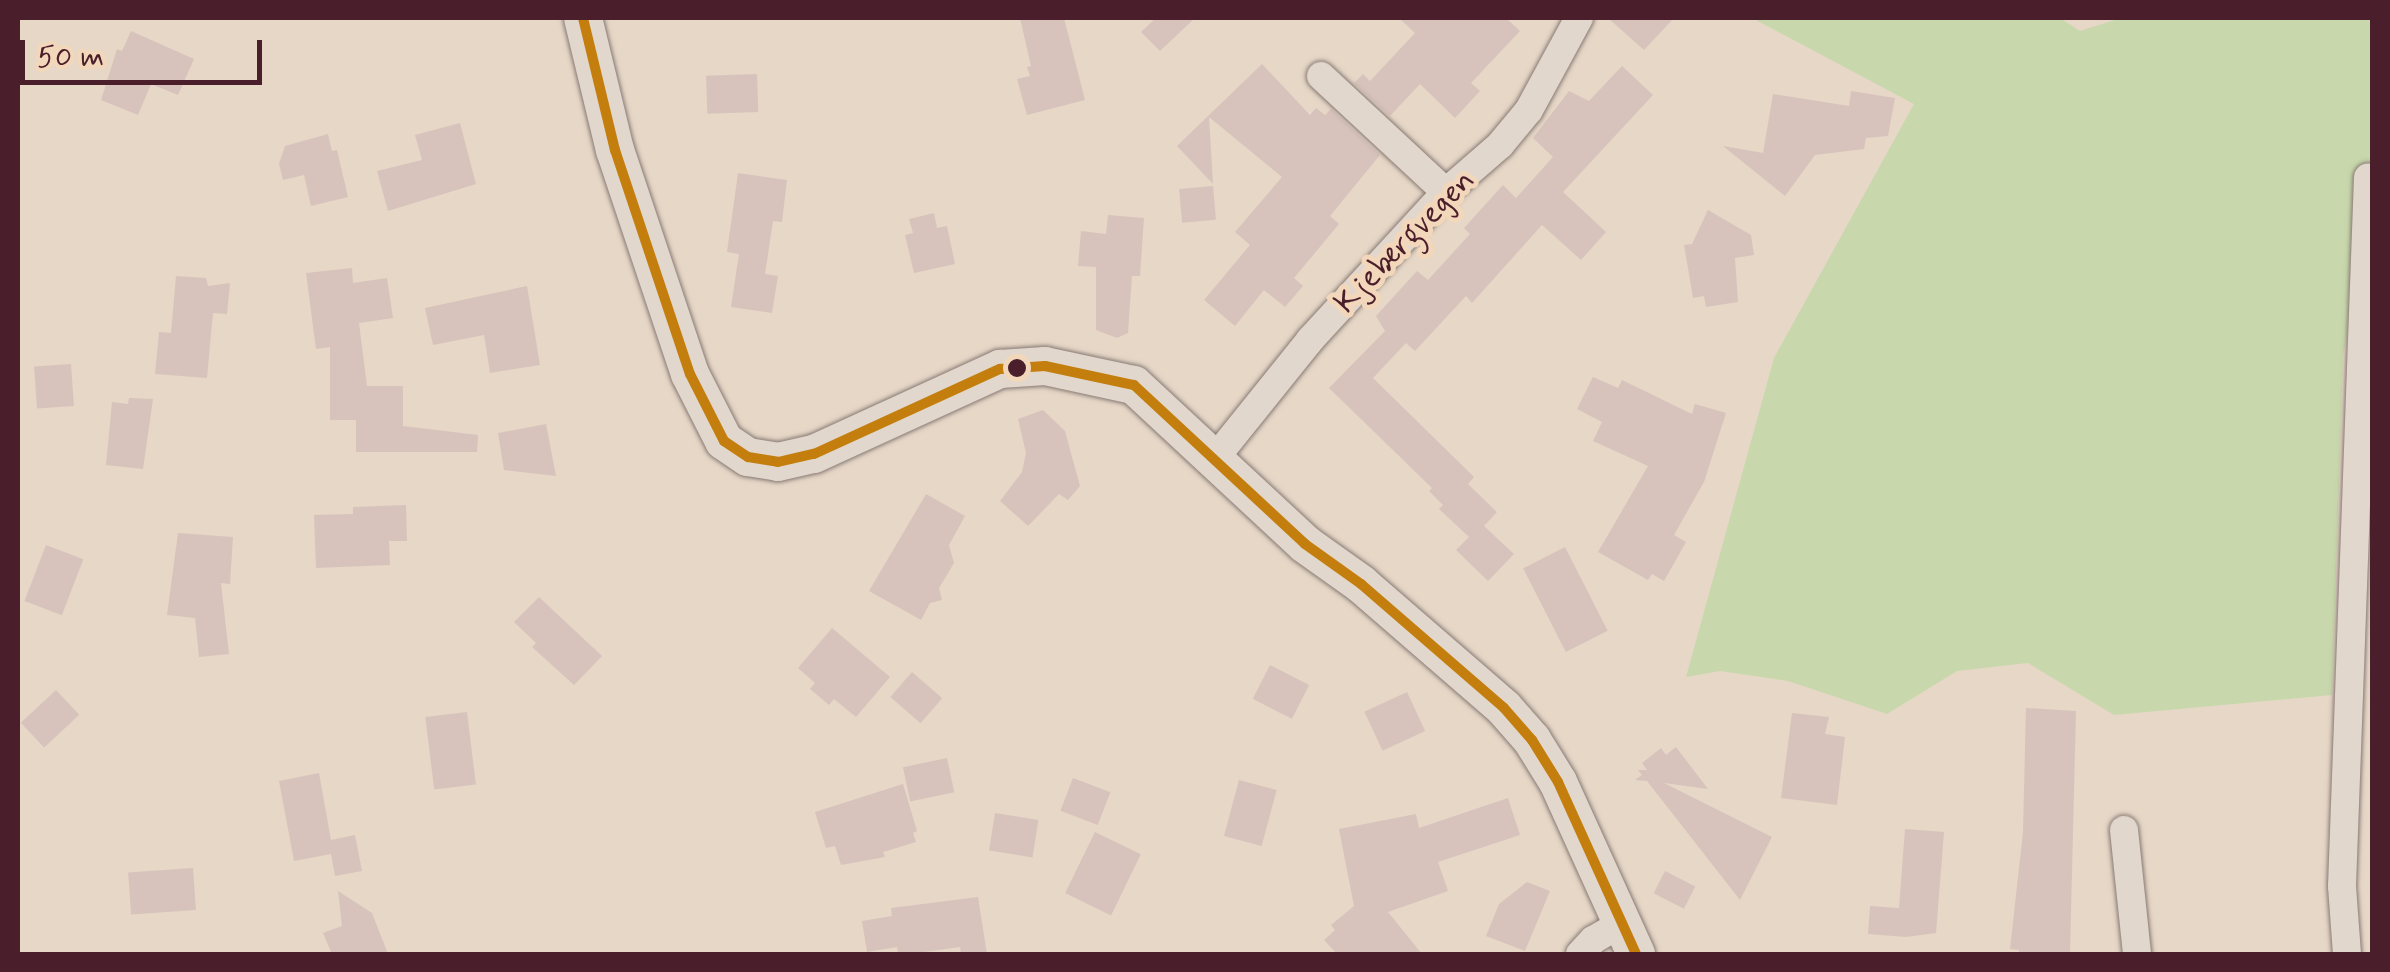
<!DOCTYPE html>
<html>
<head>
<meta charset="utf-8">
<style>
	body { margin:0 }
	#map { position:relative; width:2390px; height:972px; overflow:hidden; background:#e6d7c7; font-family:Mynerve,sans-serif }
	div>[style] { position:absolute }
	.green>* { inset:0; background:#c8d8ac }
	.building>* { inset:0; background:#d7c3bc; transform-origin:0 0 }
	.roads { filter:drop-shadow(0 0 2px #887a74) drop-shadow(0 0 2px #887a74) }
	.street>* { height:28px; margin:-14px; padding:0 14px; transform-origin:14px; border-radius:14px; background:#e1d7cc }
	.secondary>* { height:38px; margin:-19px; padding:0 19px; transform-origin:19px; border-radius:19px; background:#e1d7cc }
	.bus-1>* { height:10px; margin:-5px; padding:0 5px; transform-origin:5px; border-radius:5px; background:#c37e0d }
	.dots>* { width:28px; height:28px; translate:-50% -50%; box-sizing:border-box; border:5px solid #f3d7ba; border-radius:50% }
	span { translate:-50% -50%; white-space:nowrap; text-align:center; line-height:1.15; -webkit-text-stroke:10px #f3d7ba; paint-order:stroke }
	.street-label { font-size:32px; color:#4a1f2b }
	.frame { position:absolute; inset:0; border:20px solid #4a1f2b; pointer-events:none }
	.scale { position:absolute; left:20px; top:40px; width:242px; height:45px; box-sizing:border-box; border:5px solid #4a1f2b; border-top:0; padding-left:12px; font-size:30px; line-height:35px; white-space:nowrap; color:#4a1f2b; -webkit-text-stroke:8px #f3d7ba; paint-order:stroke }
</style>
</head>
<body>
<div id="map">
	<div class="green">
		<i style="clip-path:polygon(1752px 18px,2060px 18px,2080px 31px,2121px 18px,2372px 18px,2372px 201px,2343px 356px,2332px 695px,2114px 715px,2028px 663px,1957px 671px,1887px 714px,1788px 681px,1720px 671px,1686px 677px,1774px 358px,1914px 104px)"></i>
	</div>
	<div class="building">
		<i style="clip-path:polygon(1020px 18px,1064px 18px,1085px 100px,1027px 115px,1017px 79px,1030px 76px,1027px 67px,1031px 66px)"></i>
		<i style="clip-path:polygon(1156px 18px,1195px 18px,1160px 51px,1141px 32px)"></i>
		<i style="clip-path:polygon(1399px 18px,1506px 18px,1520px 31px,1471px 83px,1480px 91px,1455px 118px,1420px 84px,1390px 116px,1354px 83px,1363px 74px,1370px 81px,1415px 33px)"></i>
		<i style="clip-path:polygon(1608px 18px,1674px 18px,1644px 50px)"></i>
		<i style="clip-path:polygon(131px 31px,194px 59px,178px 95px,151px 84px,138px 115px,101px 100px,117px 49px,122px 51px)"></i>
		<i style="clip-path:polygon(1262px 64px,1310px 115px,1316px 108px,1325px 115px,1331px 109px,1380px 155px,1330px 216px,1339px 224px,1294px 278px,1303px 286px,1285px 307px,1264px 290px,1235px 326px,1204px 300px,1250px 245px,1235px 232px,1282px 177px,1209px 117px,1213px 184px,1177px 146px)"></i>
		<i style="clip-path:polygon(1622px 66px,1653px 95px,1563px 192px,1606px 232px,1581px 260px,1542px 225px,1472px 303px,1466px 296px,1415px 351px,1406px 343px,1373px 378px,1474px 477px,1468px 484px,1497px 512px,1484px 526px,1514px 554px,1488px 581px,1456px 550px,1469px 537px,1439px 509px,1443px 505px,1429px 491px,1432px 488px,1329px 388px,1385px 331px,1376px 316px,1417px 271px,1428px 280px,1470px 234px,1464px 228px,1503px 185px,1516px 198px,1553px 157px,1533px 138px,1569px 91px,1589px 101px)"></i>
		<i style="left:757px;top:74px;width:38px;height:51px;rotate:88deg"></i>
		<i style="clip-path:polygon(1851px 91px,1895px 98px,1888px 136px,1866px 138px,1864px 149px,1815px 155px,1785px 196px,1723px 146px,1763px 153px,1773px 94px,1849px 106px)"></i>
		<i style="clip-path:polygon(460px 123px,476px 184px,388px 211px,377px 171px,422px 160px,415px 135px)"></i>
		<i style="clip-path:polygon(328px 134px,332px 151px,337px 150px,348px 197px,311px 206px,304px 175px,283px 180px,279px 164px,285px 146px)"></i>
		<i style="clip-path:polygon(738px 173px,787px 180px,782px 222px,773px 221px,765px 274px,778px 276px,772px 313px,731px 307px,739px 254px,727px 252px)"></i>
		<i style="left:1213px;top:186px;width:34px;height:34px;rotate:85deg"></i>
		<i style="clip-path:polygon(1708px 210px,1751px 235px,1754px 255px,1735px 258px,1738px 302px,1706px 307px,1704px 296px,1693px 298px,1684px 245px,1692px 244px)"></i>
		<i style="clip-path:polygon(934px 213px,937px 228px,947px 226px,955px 264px,914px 273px,905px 235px,913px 233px,909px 219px)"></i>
		<i style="clip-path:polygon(1108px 215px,1144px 218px,1140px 276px,1132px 276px,1128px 333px,1117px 338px,1096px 330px,1096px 267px,1078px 266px,1081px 231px,1106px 234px)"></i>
		<i style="clip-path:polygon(352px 268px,353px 283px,387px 278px,393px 318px,359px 323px,367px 386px,403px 386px,403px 426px,478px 435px,477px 452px,356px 452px,356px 420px,330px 420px,330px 347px,316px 349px,306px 273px)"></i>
		<i style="clip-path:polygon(176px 276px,206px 278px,208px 286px,230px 283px,227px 314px,213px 313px,207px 378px,155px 374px,159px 332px,171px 333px)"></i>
		<i style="clip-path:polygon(527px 286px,540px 365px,490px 373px,484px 335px,433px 345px,425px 308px)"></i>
		<i style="left:71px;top:364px;width:42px;height:37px;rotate:86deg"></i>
		<i style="clip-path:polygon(1593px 377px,1618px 388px,1622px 380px,1692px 414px,1695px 404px,1726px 413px,1704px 482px,1674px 535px,1686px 542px,1664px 581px,1652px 574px,1648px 580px,1598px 552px,1648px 466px,1593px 441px,1602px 422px,1577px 409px)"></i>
		<i style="clip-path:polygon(129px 398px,153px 399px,143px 469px,106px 465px,112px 402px,128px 404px)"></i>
		<i style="clip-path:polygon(1043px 410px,1065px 431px,1080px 486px,1068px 500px,1059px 494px,1028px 526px,1000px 501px,1022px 472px,1026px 453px,1018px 419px)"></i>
		<i style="clip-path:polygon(546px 424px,556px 476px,504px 470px,498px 433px)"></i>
		<i style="clip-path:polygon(926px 494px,965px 516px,949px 545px,954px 563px,939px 588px,942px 600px,930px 603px,921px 620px,869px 591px)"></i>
		<i style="clip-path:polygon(406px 505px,407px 541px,389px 541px,390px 565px,316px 568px,314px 515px,353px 514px,353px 507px)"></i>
		<i style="clip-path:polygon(178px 533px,233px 537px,230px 584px,221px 583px,229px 654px,199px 657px,195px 618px,167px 615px)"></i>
		<i style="left:46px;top:545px;width:40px;height:60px;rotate:21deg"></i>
		<i style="left:1565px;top:547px;width:94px;height:47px;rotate:63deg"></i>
		<i style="clip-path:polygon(539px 597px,602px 656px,574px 685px,532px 647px,536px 643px,514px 622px)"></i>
		<i style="clip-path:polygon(832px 628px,890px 677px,856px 717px,834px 699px,829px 705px,810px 689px,815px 683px,798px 668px)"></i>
		<i style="left:1270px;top:665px;width:44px;height:38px;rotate:27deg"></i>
		<i style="left:912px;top:672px;width:40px;height:33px;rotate:41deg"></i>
		<i style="left:56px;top:690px;width:34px;height:48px;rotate:47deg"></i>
		<i style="left:1407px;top:692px;width:43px;height:47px;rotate:65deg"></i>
		<i style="clip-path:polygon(2026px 708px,2076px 711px,2070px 954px,2019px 954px,2019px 950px,2010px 949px,2023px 832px)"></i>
		<i style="left:467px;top:712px;width:73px;height:42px;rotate:83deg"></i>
		<i style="clip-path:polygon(1792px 713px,1829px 717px,1825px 734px,1845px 737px,1837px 805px,1781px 798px)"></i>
		<i style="clip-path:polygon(1676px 747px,1708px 789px,1664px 783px,1772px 837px,1740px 900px,1647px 781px,1635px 780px,1642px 775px,1638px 770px,1647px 770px,1642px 763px,1661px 748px,1666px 755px)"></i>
		<i style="left:947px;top:758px;width:35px;height:45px;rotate:78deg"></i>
		<i style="clip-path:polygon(319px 773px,331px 840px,355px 835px,362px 871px,335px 876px,331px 854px,294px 861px,279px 781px)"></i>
		<i style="left:1073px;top:778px;width:40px;height:35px;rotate:21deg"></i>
		<i style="left:1239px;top:780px;width:39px;height:58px;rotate:15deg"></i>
		<i style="clip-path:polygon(903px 784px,917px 831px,913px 833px,916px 842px,883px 852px,885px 857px,841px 865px,835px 846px,826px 848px,815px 812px)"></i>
		<i style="clip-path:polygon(1508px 798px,1520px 835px,1438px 862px,1448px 891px,1388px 912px,1422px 954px,1337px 954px,1324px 940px,1335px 930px,1331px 925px,1354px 906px,1339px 829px,1416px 814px,1419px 828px)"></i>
		<i style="left:995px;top:813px;width:44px;height:38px;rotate:9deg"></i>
		<i style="clip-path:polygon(1905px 829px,1944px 832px,1936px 933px,1906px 937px,1868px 934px,1870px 906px,1899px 908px)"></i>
		<i style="left:1095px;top:832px;width:51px;height:68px;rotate:26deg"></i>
		<i style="left:193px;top:868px;width:42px;height:65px;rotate:86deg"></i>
		<i style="left:1665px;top:871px;width:34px;height:25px;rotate:27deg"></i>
		<i style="clip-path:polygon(1527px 882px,1550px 891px,1525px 951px,1486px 936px,1499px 904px)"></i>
		<i style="clip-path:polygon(338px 891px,372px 913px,388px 954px,332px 954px,323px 933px,342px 926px)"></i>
		<i style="clip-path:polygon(978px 897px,987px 954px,961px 954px,960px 947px,910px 954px,898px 954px,897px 947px,867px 952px,862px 921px,892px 916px,891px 908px)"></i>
	</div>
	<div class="roads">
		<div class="street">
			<i style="left:1321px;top:76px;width:171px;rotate:42.9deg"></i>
			<i style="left:1216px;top:457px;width:150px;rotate:-51.2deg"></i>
			<i style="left:1310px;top:340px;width:201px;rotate:-47.4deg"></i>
			<i style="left:1446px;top:192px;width:72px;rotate:-41deg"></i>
			<i style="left:1500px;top:145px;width:45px;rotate:-50.4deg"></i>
			<i style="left:1529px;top:110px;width:105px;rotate:-61.5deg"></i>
			<i style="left:2124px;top:830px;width:125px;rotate:84deg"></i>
			<i style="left:1580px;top:954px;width:19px;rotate:-47deg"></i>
			<i style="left:1593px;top:940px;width:34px;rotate:-30deg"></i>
			<i style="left:2347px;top:954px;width:68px;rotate:-94.2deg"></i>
			<i style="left:2342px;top:886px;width:709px;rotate:-87.9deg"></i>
		</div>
		<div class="secondary">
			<i style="left:583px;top:18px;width:136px;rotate:76.4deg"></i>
			<i style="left:615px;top:150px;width:236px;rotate:71.5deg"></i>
			<i style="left:690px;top:374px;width:75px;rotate:63.1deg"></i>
			<i style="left:724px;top:441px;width:29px;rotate:34deg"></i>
			<i style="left:748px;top:457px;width:30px;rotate:9deg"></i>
			<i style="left:778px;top:462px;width:37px;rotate:-13deg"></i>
			<i style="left:814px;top:454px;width:205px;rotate:-24.6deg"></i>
			<i style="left:1000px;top:369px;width:45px;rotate:-3.8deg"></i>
			<i style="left:1045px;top:366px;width:91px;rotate:12.1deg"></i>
			<i style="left:1134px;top:385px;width:233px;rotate:42.9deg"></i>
			<i style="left:1305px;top:544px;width:69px;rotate:35.5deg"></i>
			<i style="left:1361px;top:584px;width:189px;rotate:40.9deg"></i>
			<i style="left:1504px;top:708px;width:43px;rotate:48.8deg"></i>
			<i style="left:1532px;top:740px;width:49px;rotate:58.2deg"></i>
			<i style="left:1558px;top:782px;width:189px;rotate:65.6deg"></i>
		</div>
	</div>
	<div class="bus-1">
		<i style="left:583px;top:18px;width:136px;rotate:76.4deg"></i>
		<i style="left:615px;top:150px;width:236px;rotate:71.5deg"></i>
		<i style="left:690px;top:374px;width:75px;rotate:63.1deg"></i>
		<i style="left:724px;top:441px;width:29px;rotate:34deg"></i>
		<i style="left:748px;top:457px;width:30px;rotate:9deg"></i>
		<i style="left:778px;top:462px;width:37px;rotate:-13deg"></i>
		<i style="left:814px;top:454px;width:205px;rotate:-24.6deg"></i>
		<i style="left:1000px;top:369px;width:45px;rotate:-3.8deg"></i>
		<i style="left:1045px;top:366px;width:91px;rotate:12.1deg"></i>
		<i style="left:1134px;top:385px;width:233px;rotate:42.9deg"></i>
		<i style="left:1305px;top:544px;width:69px;rotate:35.5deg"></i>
		<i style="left:1361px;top:584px;width:189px;rotate:40.9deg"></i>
		<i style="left:1504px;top:708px;width:43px;rotate:48.8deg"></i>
		<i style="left:1532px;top:740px;width:49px;rotate:58.2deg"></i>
		<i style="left:1558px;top:782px;width:189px;rotate:65.6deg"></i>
	</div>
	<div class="dots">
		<i style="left:1017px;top:368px;background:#4a1f2b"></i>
	</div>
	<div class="street-label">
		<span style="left:1405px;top:242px;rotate:-46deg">Kjebergvegen</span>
	</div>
	<div class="frame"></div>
	<div class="scale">50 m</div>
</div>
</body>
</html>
